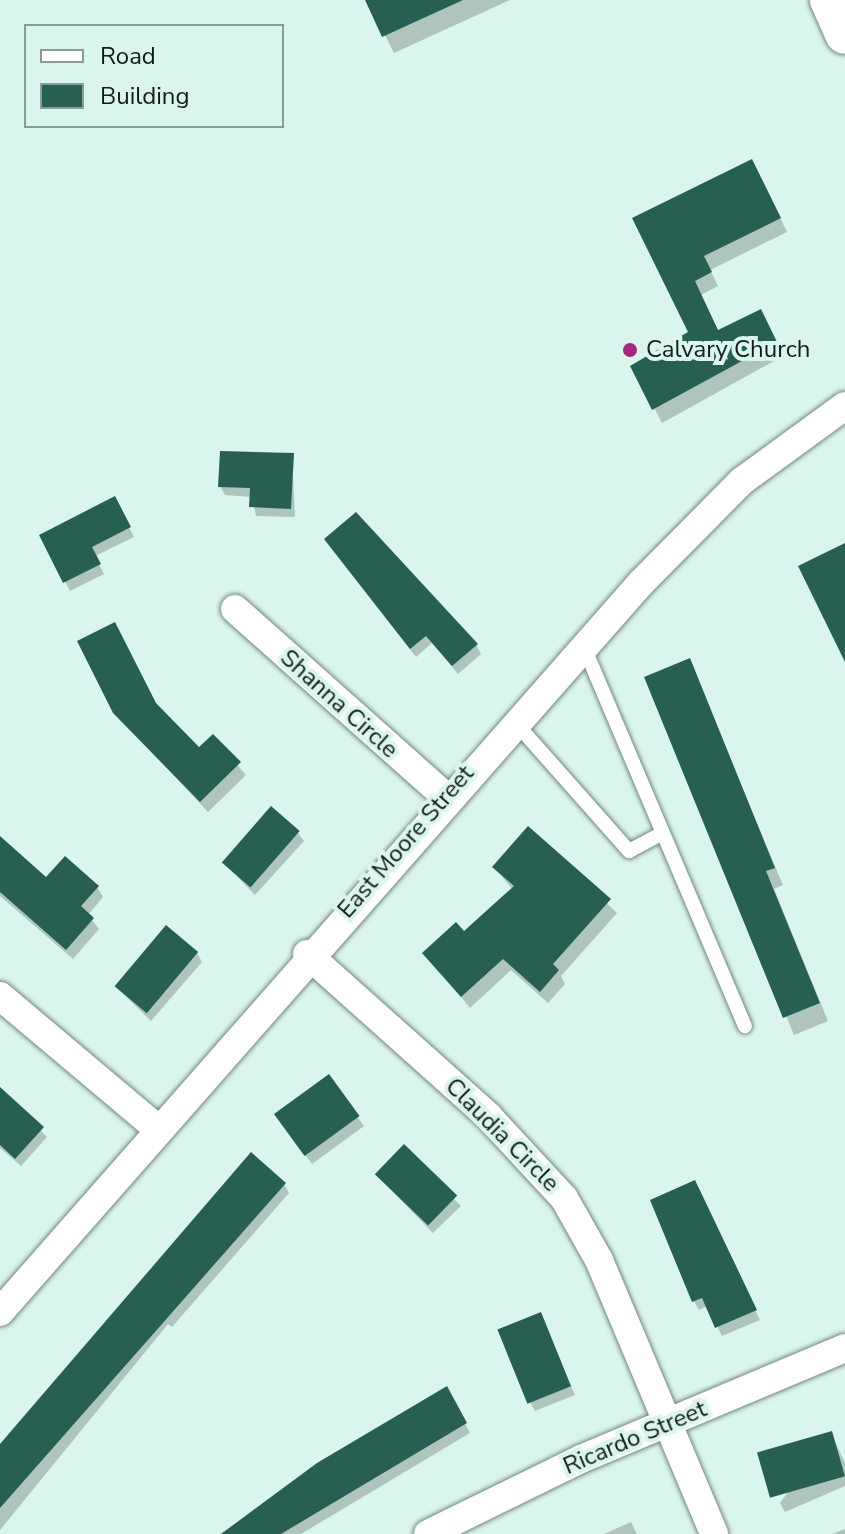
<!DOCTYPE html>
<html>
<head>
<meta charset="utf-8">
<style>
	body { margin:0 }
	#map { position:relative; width:845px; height:1534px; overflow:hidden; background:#daf5ed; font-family:"Nunito Sans",sans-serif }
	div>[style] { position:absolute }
	.shadow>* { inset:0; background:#0003; transform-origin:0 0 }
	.building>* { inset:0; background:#285f53; transform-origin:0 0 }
	.roads { filter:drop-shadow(0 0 2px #708881) drop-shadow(0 0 2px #708881) }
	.service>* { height:14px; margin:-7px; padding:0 7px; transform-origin:7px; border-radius:7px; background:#fff }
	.minor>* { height:28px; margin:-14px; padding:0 14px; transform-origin:14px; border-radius:14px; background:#fff }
	.secondary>* { height:40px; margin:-20px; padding:0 20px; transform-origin:20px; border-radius:20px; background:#fff }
	.dots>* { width:22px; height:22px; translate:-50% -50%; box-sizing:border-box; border:4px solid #daf5ed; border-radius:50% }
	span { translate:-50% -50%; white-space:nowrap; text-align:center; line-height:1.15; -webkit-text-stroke:8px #daf5ed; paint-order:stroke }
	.poi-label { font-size:24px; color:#121c19 }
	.left { translate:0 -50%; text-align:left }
	.street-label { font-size:24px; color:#121c19 }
	.legend { position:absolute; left:24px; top:24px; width:260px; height:104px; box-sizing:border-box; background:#daf5ed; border:2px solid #8a9e98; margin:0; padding:10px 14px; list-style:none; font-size:24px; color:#121c19 }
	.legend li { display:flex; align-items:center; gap:16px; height:40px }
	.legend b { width:40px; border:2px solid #8a9e98 }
</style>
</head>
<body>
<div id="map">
	<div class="shadow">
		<i style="clip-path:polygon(367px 0,510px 0,394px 53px)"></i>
		<i style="clip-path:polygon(759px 175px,787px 232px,710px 270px,718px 286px,701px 295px,718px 332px,768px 325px,783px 356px,662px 423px,633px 367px,691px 333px,635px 219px)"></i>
		<i style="clip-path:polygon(292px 455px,295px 517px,256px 516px,252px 497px,225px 495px,220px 486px)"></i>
		<i style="clip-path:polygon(114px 499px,134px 537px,95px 556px,104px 574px,70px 591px,41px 536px)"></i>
		<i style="clip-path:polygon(356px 514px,476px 645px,481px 654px,458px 674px,432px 643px,416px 657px,331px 548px,326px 540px)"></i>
		<i style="clip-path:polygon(689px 661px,783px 885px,774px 889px,828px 1021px,794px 1035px,646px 678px)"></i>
		<i style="clip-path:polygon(157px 706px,199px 750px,213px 737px,246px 775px,208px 812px,114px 712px)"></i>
		<i style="clip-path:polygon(528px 829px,617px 913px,561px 976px,565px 984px,548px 1003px,511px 970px,470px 1008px,425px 953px,464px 934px,513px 890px,494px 867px)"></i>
		<i style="clip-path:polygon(298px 833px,304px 841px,255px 895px,223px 862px)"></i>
		<i style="clip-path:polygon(0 839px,46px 880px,97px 887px,103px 897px,88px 915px,99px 929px,73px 959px,0 896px)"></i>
		<i style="clip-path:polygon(197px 953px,202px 962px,151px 1021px,116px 987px)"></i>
		<i style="clip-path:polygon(328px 1077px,364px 1126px,312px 1164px,282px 1124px)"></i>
		<i style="clip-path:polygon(0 1090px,47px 1137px,21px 1166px,0 1148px)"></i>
		<i style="left:404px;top:1147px;width:82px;height:39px;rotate:46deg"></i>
		<i style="clip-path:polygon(284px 1184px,289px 1193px,172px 1327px,168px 1324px,0 1530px,0 1461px)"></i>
		<i style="clip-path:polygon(699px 1192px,760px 1320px,722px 1336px,707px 1306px,699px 1310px,694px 1301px)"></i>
		<i style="clip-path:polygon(545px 1323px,575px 1395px,535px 1411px,530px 1402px)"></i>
		<i style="clip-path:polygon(446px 1388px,470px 1433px,301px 1534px,220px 1534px)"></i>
		<i style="clip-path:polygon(831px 1433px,845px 1463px,845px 1486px,785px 1512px,780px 1503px)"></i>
		<i style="clip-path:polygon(631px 1522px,637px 1534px,604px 1534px)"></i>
		<i style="clip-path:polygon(845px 1529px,845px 1534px,832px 1534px)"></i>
	</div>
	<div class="building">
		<i style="clip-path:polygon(365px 0,463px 0,382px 37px)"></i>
		<i style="clip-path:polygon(752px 159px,781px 218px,704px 256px,712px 272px,695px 281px,718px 330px,761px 309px,777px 342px,652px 410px,630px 366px,688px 332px,632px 218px)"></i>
		<i style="clip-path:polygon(220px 451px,294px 453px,291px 509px,249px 507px,250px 488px,218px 487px)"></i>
		<i style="clip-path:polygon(115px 496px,131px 527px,92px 547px,101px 564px,63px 583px,39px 535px)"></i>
		<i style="clip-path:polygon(356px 512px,478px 644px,452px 666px,426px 636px,410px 649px,324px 539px)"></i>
		<i style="clip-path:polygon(845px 543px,845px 662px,798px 566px)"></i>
		<i style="clip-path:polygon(115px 622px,156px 703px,199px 747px,213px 734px,241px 762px,200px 802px,113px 713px,77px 641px)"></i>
		<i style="clip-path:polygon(690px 658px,775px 868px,766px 871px,820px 1003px,783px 1018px,644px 677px)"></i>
		<i style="left:271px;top:806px;width:38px;height:75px;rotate:41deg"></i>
		<i style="clip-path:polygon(528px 826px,611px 899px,553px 964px,559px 970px,540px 992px,503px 959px,461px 997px,422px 953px,456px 922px,464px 931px,514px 886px,492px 867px)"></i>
		<i style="clip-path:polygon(0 836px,46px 877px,65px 856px,99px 886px,81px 906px,94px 918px,66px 950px,0 892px)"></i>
		<i style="left:166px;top:925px;width:42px;height:80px;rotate:40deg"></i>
		<i style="left:329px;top:1074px;width:52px;height:68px;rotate:54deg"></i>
		<i style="clip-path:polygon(0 1087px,44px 1127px,15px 1159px,0 1145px)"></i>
		<i style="left:404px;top:1144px;width:74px;height:42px;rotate:44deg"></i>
		<i style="clip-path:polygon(251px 1152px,286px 1183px,0 1508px,0 1444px)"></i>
		<i style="clip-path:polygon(695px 1180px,757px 1310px,715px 1328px,702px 1298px,692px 1302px,650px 1200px)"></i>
		<i style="left:541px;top:1312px;width:80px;height:47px;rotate:68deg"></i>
		<i style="clip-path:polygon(447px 1386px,467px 1423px,281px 1534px,221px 1534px,317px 1463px)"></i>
		<i style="left:832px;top:1431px;width:47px;height:78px;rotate:74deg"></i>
	</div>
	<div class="roads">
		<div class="service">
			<i style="left:584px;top:647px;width:412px;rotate:67deg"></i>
			<i style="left:514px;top:721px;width:174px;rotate:48.5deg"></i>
			<i style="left:629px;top:851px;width:38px;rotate:-28deg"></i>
		</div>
		<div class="minor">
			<i style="left:235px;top:609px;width:283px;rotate:41.7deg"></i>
			<i style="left:307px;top:954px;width:243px;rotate:41.8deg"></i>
			<i style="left:488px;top:1116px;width:112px;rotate:47.2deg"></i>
			<i style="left:564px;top:1198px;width:71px;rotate:60.6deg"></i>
			<i style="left:599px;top:1260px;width:297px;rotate:67.2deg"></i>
			<i style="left:0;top:996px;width:205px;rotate:40.1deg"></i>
			<i style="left:0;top:1312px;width:971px;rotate:-48.68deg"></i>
			<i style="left:641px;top:583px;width:144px;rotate:-45.3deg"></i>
			<i style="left:742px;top:481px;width:127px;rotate:-36.1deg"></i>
			<i style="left:428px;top:1534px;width:170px;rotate:-26.1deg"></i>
			<i style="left:581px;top:1459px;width:286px;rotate:-22.8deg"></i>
		</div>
		<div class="secondary">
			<i style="left:830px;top:0;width:37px;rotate:66deg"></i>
		</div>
	</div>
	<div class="dots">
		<i style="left:630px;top:350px;background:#a5287a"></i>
	</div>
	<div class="poi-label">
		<span class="left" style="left:646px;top:350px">Calvary Church</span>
	</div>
	<div class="street-label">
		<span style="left:339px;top:704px;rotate:42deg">Shanna Circle</span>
		<span style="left:406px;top:842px;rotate:-49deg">East Moore Street</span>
		<span style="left:502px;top:1135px;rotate:45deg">Claudia Circle</span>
		<span style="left:635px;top:1438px;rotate:-23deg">Ricardo Street</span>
	</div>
	<ul class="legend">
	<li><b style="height:10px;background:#fff"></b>Road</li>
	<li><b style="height:22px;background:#285f53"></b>Building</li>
	</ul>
</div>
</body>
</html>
